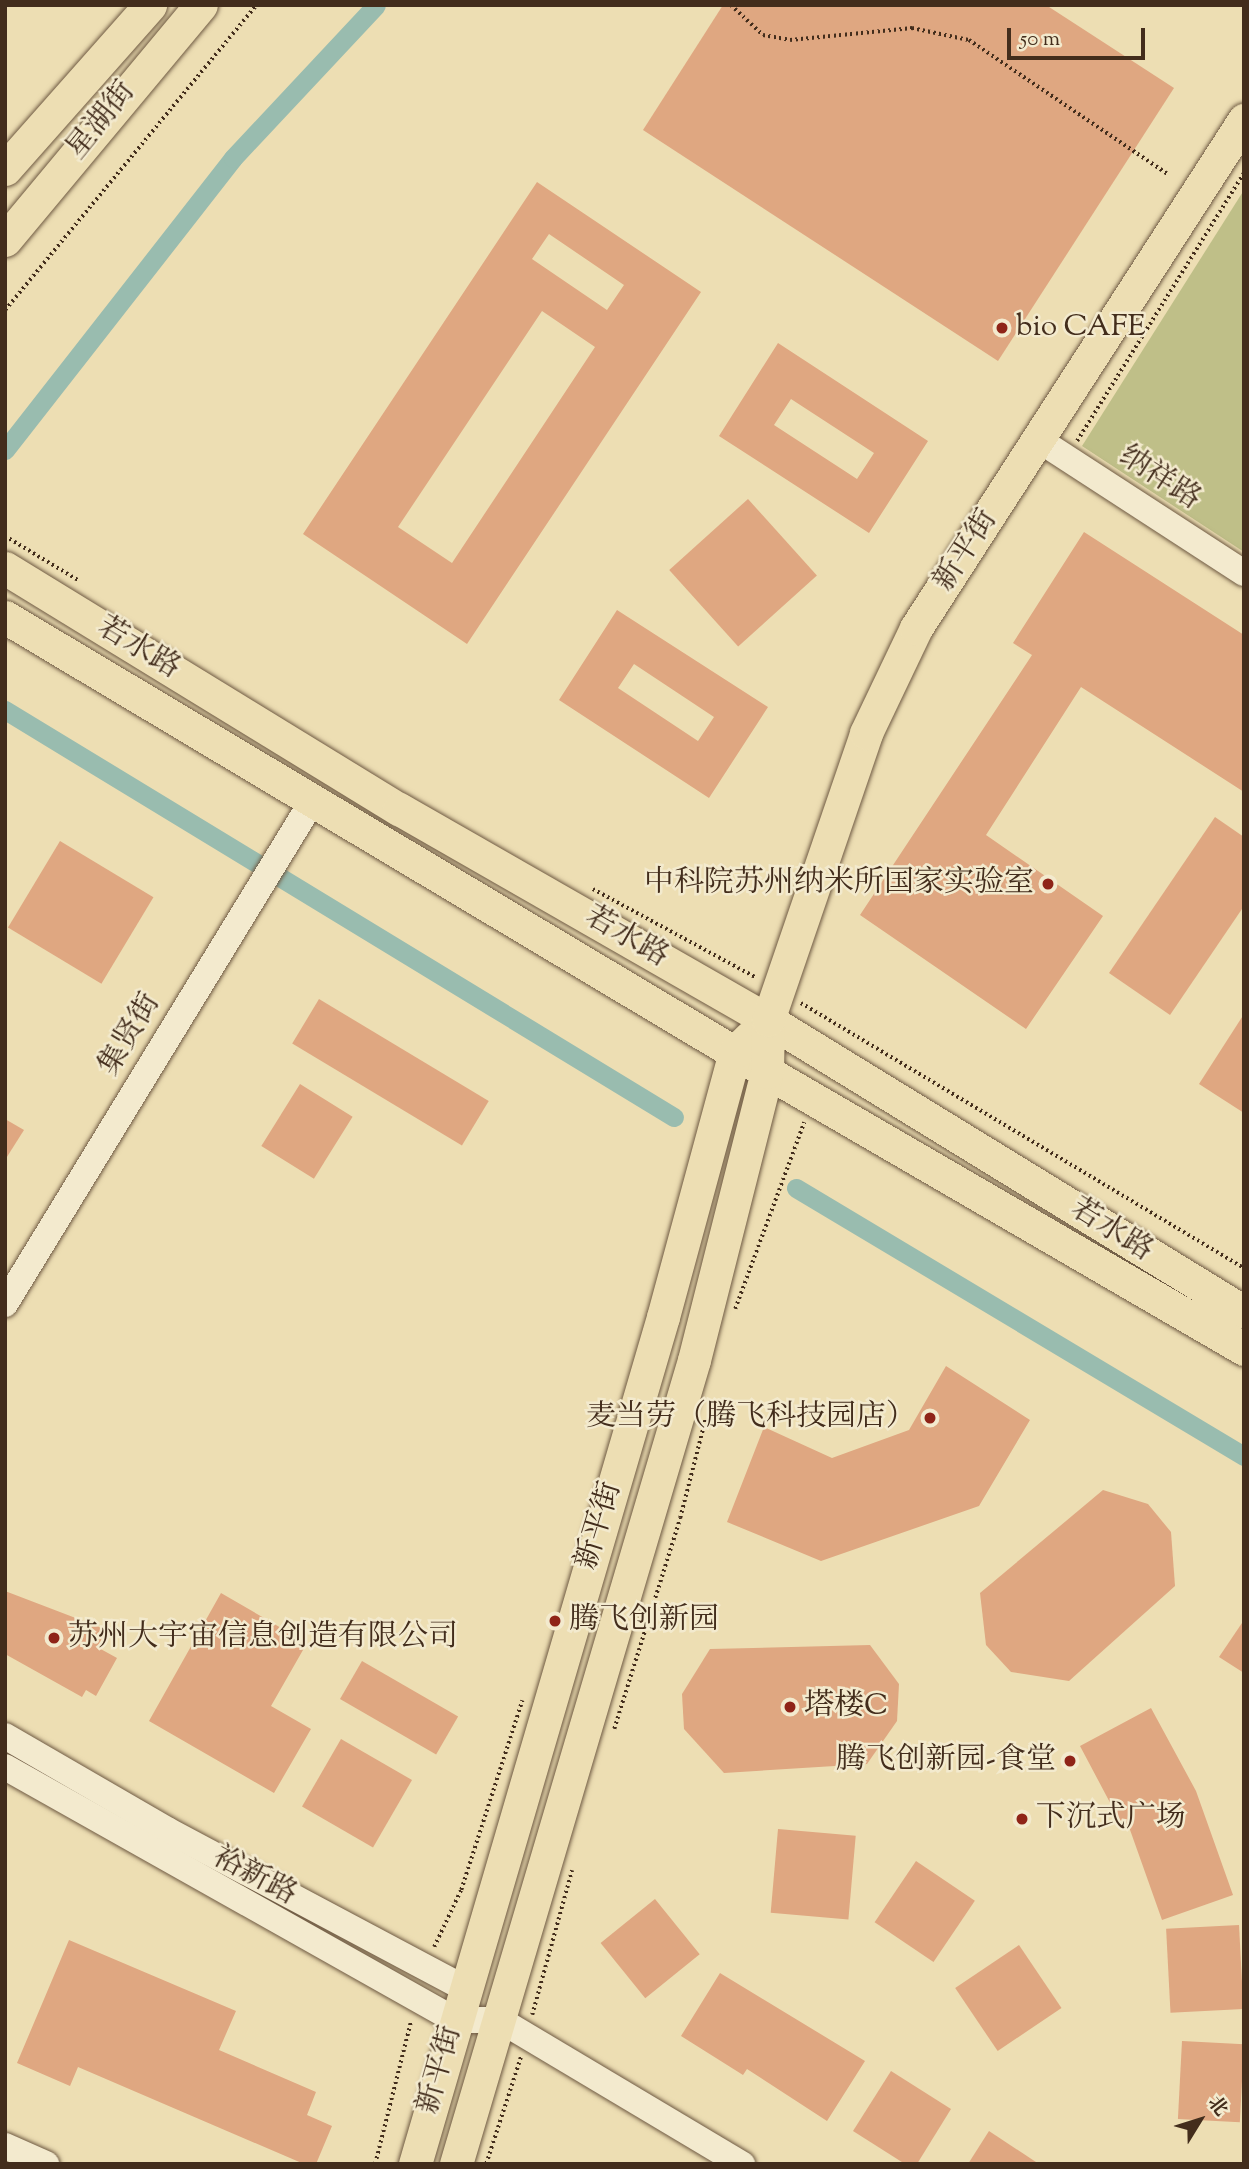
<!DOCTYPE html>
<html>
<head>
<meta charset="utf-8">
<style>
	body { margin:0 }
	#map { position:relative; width:1249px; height:2169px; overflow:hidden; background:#eddeb3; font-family:"Sorts Mill Goudy","Noto Serif SC",serif }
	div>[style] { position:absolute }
	.green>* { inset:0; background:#bfbf88 }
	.canal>* { height:19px; margin:-9.5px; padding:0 9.5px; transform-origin:9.5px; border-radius:9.5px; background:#99bcaf }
	.building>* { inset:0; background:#dfa781; transform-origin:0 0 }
	.path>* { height:3.5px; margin-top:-1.75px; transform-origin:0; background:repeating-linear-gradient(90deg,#432d1c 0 2px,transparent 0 5.5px) }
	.roads { filter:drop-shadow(0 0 2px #6e5942) drop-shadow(0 0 2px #6e5942) }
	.minor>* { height:26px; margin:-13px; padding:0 13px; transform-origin:13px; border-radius:13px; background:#f3eace }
	.major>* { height:33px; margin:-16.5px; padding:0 16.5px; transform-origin:16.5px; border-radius:16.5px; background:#eddeb3 }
	.dots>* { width:19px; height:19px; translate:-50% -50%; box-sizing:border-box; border:4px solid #f3eace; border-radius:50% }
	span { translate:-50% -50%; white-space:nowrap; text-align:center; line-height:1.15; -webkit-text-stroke:5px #f3eace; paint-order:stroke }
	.street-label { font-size:30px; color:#432d1c }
	.poi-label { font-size:30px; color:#432d1c }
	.left { translate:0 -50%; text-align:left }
	.right { translate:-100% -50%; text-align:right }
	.frame { position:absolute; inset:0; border:7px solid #432d1c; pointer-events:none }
	.north { position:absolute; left:1165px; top:2085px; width:70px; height:70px; -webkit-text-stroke:5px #f3eace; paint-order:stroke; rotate:52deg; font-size:19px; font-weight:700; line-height:28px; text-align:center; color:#432d1c }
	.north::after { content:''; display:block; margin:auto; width:24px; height:32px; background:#432d1c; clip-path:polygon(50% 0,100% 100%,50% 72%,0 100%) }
	.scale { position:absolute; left:1007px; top:28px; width:138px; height:32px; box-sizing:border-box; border:4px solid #432d1c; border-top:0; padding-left:9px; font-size:21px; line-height:24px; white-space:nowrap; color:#432d1c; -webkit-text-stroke:5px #f3eace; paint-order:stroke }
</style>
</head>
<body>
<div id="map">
	<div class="green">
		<i style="clip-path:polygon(1244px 190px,1244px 552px,1082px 446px)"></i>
	</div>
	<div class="canal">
		<i style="left:5px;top:450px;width:370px;rotate:-52deg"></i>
		<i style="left:233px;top:158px;width:209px;rotate:-46.9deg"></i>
		<i style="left:5px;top:710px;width:783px;rotate:31.32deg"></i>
		<i style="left:796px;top:1188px;width:522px;rotate:30.89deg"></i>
	</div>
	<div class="building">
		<i style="clip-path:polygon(723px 5px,1046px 5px,1174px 88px,998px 361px,643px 130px)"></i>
		<i style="clip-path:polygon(evenodd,537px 182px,701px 292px,467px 644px,303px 534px,537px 182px,549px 234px,624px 285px,607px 310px,532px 259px,549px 234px,537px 182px,542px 311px,595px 347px,452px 563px,398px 527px,542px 311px)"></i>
		<i style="clip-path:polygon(evenodd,778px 343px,928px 441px,869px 533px,719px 436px,778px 343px,791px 399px,874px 453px,857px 479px,774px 425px,791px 399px)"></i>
		<i style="left:748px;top:499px;width:103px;height:106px;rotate:48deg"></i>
		<i style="clip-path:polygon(1084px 532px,1244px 635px,1244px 792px,1081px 687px,986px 835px,1103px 916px,1026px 1029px,860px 915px,1032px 655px,1013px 643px)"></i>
		<i style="clip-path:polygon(evenodd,617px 610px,768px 707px,709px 798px,559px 700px,617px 610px,634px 664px,714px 717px,698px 741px,618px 688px,634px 664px)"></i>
		<i style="clip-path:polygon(1215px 817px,1244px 837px,1244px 906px,1170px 1015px,1109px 973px)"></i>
		<i style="left:60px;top:841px;width:109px;height:101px;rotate:31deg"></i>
		<i style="left:319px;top:999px;width:198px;height:52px;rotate:31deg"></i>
		<i style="clip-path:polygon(1244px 1014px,1244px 1113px,1199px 1084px)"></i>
		<i style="left:300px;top:1084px;width:62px;height:73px;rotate:32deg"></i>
		<i style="clip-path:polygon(5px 1119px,24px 1130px,5px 1160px)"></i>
		<i style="clip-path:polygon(946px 1366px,1030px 1420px,979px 1506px,821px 1561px,727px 1522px,764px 1427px,832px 1458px,909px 1430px)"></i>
		<i style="clip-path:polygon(1103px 1490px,1148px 1504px,1171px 1532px,1175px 1586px,1069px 1681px,1011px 1672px,986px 1645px,980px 1593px)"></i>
		<i style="clip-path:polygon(5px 1591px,107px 1630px,97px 1647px,117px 1658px,96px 1696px,86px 1690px,82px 1697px,5px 1654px)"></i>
		<i style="clip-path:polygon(221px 1593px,307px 1643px,271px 1706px,311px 1729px,274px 1793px,149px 1721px)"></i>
		<i style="clip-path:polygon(1244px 1620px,1244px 1673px,1219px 1657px)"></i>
		<i style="clip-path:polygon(870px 1645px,899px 1684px,897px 1721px,867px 1764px,724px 1773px,684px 1729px,682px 1694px,710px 1649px)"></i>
		<i style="left:362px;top:1661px;width:111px;height:44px;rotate:30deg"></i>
		<i style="clip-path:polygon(1151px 1708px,1196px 1791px,1233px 1895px,1162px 1920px,1129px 1827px,1124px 1829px,1080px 1746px)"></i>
		<i style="left:341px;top:1739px;width:82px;height:78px;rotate:30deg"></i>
		<i style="left:778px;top:1829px;width:78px;height:84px;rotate:5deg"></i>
		<i style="left:916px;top:1861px;width:71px;height:74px;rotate:34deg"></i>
		<i style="left:655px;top:1899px;width:71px;height:70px;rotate:51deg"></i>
		<i style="left:1239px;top:1925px;width:84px;height:73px;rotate:87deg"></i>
		<i style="clip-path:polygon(69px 1940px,236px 2011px,219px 2050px,316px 2092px,307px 2115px,332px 2126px,316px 2164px,304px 2164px,78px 2067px,70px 2086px,17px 2063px)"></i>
		<i style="left:1019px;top:1945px;width:76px;height:77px;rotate:56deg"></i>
		<i style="clip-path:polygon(720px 1973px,865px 2061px,827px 2121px,747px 2069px,743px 2075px,681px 2036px)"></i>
		<i style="left:1182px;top:2041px;width:62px;height:78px;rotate:3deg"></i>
		<i style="clip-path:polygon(891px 2071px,951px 2109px,917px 2164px,905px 2164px,853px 2131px)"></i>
		<i style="clip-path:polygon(989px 2131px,1039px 2164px,968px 2164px)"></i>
	</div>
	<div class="path">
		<i style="left:731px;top:5px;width:44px;rotate:43.2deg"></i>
		<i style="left:763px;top:35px;width:27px;rotate:10deg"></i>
		<i style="left:790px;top:40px;width:123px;rotate:-5.6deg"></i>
		<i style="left:912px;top:28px;width:58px;rotate:11.9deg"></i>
		<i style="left:969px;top:40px;width:241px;rotate:34deg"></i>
		<i style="left:5px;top:310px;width:395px;rotate:-50.5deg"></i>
		<i style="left:1077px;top:441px;width:316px;rotate:-58.1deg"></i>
		<i style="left:5px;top:536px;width:85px;rotate:31.1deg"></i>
		<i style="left:593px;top:889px;width:184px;rotate:28.5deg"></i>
		<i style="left:801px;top:1003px;width:516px;rotate:30.89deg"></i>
		<i style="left:735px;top:1309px;width:199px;rotate:-69.7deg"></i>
		<i style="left:614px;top:1729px;width:221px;rotate:-72.6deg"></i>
		<i style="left:680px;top:1518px;width:104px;rotate:-75.6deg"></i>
		<i style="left:434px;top:1947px;width:63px;rotate:-64.7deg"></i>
		<i style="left:461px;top:1890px;width:199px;rotate:-72.1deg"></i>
		<i style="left:532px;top:2015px;width:150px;rotate:-74.6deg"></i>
		<i style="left:375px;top:2164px;width:147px;rotate:-75.9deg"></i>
		<i style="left:486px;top:2164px;width:114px;rotate:-72deg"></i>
	</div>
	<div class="roads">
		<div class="minor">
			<i style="left:1039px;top:440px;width:244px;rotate:33deg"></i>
			<i style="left:5px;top:1304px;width:591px;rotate:-58.57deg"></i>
			<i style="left:5px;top:1736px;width:187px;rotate:30.1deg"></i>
			<i style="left:167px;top:1830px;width:336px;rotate:28deg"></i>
			<i style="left:5px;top:1767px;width:516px;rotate:29.35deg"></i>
			<i style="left:455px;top:2020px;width:45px"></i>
			<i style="left:500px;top:2020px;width:282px;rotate:30.8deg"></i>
			<i style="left:5px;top:2146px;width:45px;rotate:23.7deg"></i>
		</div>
		<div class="major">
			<i style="left:5px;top:169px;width:219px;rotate:-48.5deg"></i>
			<i style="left:5px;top:240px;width:306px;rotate:-50.2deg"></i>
			<i style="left:5px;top:568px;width:462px;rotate:31.5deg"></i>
			<i style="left:399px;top:809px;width:425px;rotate:29.8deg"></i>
			<i style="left:768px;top:1020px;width:558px;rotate:31.53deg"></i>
			<i style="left:5px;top:617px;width:888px;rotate:30.84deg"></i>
			<i style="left:767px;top:1072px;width:552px;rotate:30.14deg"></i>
			<i style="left:415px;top:2164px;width:883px;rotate:-73.68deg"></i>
			<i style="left:663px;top:1317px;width:275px;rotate:-74.8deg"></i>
			<i style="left:735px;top:1052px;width:20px;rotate:-45deg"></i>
			<i style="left:456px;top:2164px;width:838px;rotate:-73.51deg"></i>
			<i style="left:694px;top:1360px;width:297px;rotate:-75.8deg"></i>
			<i style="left:767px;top:1072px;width:52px;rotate:-88.9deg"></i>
			<i style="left:768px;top:1020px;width:303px;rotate:-71.1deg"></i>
			<i style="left:866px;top:733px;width:116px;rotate:-64.5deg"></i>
			<i style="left:916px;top:628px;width:605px;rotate:-57.15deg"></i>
		</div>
	</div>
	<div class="dots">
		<i style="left:1002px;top:328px;background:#8f2418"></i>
		<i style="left:1048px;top:884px;background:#8f2418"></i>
		<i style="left:930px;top:1418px;background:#8f2418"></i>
		<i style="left:555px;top:1621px;background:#8f2418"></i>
		<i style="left:54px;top:1638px;background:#8f2418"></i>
		<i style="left:790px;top:1707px;background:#8f2418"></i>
		<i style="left:1070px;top:1761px;background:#8f2418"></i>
		<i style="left:1022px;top:1819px;background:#8f2418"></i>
	</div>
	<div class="street-label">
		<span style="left:102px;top:121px;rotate:-51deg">星湖街</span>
		<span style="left:1159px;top:479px;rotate:33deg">纳祥路</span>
		<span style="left:967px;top:551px;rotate:-57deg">新平街</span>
		<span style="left:138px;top:649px;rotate:31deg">若水路</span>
		<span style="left:626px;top:938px;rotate:30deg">若水路</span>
		<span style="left:131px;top:1035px;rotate:-59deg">集贤街</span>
		<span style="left:1111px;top:1231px;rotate:32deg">若水路</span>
		<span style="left:600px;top:1526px;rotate:-73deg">新平街</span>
		<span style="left:254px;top:1877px;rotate:28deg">裕新路</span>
		<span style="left:441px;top:2070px;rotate:-74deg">新平街</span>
	</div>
	<div class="poi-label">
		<span class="left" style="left:1016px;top:328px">bio CAFE</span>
		<span class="right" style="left:1034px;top:884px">中科院苏州纳米所国家实验室</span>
		<span class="right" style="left:916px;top:1418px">麦当劳（腾飞科技园店）</span>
		<span class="left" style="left:569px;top:1621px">腾飞创新园</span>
		<span class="left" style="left:68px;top:1638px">苏州大宇宙信息创造有限公司</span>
		<span class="left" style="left:804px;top:1707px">塔楼C</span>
		<span class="right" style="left:1056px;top:1761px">腾飞创新园-食堂</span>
		<span class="left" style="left:1036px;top:1819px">下沉式广场</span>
	</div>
	<div class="frame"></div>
	<div class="north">北</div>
	<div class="scale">50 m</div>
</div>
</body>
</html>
